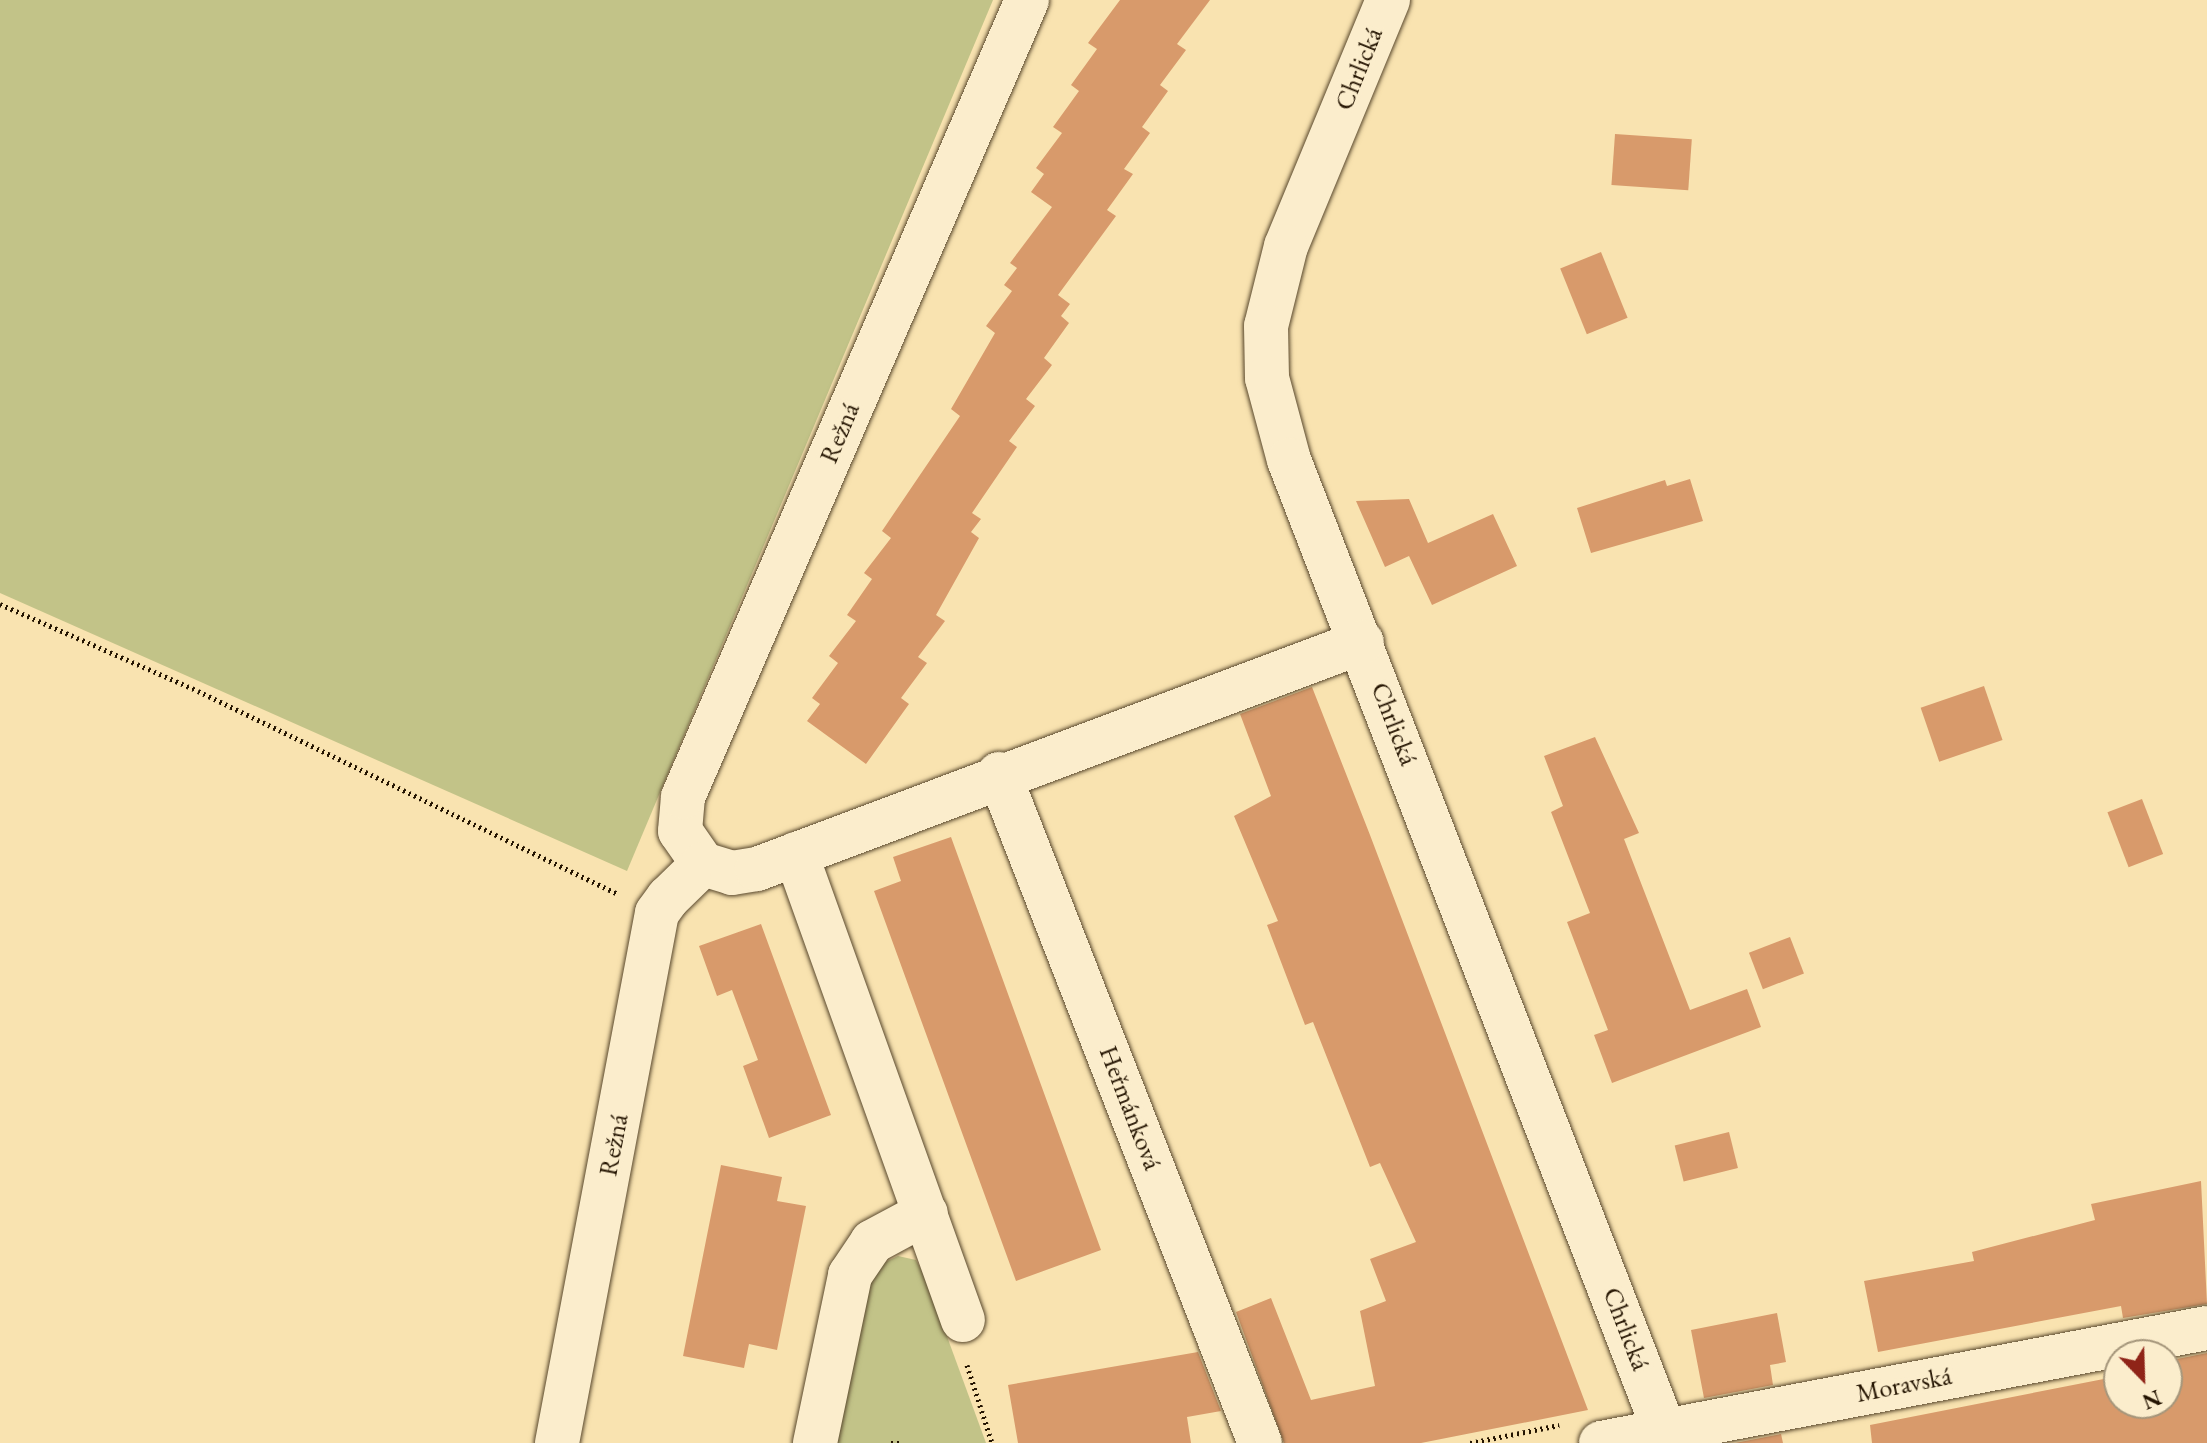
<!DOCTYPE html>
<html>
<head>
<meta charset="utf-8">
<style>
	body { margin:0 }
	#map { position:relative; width:2207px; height:1443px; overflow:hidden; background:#f9e3b0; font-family:"EB Garamond",serif }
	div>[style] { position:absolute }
	.green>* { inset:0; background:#c2c388 }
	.building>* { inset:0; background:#d89a6b; transform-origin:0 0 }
	.path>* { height:5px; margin-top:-2.5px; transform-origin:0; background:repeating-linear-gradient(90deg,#241401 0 2px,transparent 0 6px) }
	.roads { filter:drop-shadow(0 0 2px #59482d) drop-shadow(0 0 2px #59482d) }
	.street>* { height:44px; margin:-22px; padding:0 22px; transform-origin:22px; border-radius:22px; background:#fbedcc }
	span { translate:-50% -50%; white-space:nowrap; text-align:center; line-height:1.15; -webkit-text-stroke:8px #fbedcc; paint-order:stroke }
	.street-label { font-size:26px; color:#241401 }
	.north { position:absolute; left:2103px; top:1339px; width:80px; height:80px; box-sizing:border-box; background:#fbedcc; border:2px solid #a5967b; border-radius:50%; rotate:157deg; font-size:22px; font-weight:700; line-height:32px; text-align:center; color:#241401 }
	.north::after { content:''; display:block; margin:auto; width:28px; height:36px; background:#8f2418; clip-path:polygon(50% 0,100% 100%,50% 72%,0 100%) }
</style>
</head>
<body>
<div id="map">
	<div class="green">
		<i style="clip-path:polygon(0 0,993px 0,627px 871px,0 593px)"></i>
		<i style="clip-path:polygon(898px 1256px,916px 1260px,926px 1279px,986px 1443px,837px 1443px,865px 1295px,875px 1267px)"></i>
	</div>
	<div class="building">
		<i style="clip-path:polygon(1120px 0,1210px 0,1177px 44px,1186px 50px,1160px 85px,1168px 91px,1142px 127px,1150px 133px,1124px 169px,1133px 174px,1107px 210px,1116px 216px,1058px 295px,1070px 304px,1061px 316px,1069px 323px,1044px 358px,1052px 365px,1026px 399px,1035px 406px,1009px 441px,1017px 447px,972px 513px,981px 519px,971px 532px,979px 538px,936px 615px,945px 621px,918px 657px,927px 663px,901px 698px,909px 704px,866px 764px,807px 721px,820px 704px,812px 698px,838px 663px,829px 656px,856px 621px,847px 615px,872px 579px,864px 573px,891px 538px,882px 531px,960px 416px,951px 409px,995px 333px,986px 326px,1012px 291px,1004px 285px,1017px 268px,1010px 263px,1052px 207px,1031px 192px,1044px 174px,1036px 168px,1062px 133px,1053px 127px,1079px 91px,1071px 85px,1097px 49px,1088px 43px)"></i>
		<i style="left:1615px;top:134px;width:77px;height:51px;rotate:4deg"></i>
		<i style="left:1601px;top:252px;width:71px;height:44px;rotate:68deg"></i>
		<i style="clip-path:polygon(1690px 479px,1703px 521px,1591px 553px,1577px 508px,1665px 480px,1667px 486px)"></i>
		<i style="clip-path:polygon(1409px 499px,1428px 543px,1493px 514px,1517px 566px,1432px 605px,1409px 556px,1385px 567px,1356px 501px)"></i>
		<i style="left:1984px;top:686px;width:57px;height:67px;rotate:71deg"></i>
		<i style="clip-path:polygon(1312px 687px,1370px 835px,1588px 1410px,1421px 1443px,1284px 1443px,1236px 1312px,1271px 1298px,1311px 1400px,1375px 1386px,1360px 1311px,1386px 1301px,1370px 1259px,1416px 1242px,1380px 1163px,1370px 1167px,1313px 1022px,1305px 1025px,1267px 925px,1278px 921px,1234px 816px,1271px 796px,1240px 714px)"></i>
		<i style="clip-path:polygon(1595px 737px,1639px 833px,1624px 839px,1690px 1010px,1747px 989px,1761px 1027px,1612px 1083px,1594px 1035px,1608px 1030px,1567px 922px,1590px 913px,1551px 812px,1563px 806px,1544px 756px)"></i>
		<i style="left:2142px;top:799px;width:59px;height:37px;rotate:69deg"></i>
		<i style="clip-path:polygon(951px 837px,1101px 1250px,1016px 1281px,874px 891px,901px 881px,893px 857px)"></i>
		<i style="clip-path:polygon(761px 924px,831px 1115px,769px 1138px,743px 1066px,758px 1060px,732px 990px,717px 996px,699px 946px)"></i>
		<i style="left:1790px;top:937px;width:39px;height:44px;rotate:69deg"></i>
		<i style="left:1729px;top:1132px;width:37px;height:56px;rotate:76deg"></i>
		<i style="clip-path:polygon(721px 1165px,782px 1177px,777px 1201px,806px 1206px,777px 1350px,749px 1344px,744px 1368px,683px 1356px)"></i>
		<i style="clip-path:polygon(2201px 1181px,2207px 1304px,2123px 1318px,2121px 1306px,1878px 1352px,1864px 1281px,1974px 1261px,1972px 1252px,2095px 1220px,2091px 1204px)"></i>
		<i style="clip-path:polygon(1777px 1313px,1786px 1362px,1770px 1365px,1773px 1385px,1704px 1398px,1691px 1330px)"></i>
		<i style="clip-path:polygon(1198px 1352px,1221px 1411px,1187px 1417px,1191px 1443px,1018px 1443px,1008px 1385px)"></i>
		<i style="clip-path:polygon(2207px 1353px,2207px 1443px,1872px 1443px,1870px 1425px,2119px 1376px,2119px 1403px,2167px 1403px,2167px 1361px)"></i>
		<i style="clip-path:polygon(1781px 1434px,1783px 1443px,1735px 1443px)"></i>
	</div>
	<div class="path">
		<i style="left:0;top:604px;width:216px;rotate:23.7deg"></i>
		<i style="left:198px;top:691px;width:466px;rotate:25.8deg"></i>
		<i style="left:967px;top:1365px;width:82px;rotate:72.2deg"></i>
		<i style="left:891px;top:1443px;width:10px"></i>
		<i style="left:1470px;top:1443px;width:91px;rotate:-11.4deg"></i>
	</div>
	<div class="roads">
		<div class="street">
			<i style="left:1388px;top:0;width:266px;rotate:112.5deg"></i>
			<i style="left:1286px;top:246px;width:82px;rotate:104deg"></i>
			<i style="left:1266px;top:326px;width:52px;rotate:88.9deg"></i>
			<i style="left:1267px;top:378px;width:85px;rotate:75deg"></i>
			<i style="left:1289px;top:460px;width:1054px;rotate:68.86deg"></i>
			<i style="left:999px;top:774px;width:718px;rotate:68.69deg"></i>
			<i style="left:796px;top:854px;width:495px;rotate:70.3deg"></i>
			<i style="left:703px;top:864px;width:40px;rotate:-124.9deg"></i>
			<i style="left:680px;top:831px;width:34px;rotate:-85deg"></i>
			<i style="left:683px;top:797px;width:868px;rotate:-66.65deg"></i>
			<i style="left:557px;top:1443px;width:539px;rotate:-79.32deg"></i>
			<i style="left:657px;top:913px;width:19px;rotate:-54deg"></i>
			<i style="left:668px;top:898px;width:49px;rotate:-44.2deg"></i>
			<i style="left:703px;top:864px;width:30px;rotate:17deg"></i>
			<i style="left:732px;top:873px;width:25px;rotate:-9deg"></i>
			<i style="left:757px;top:869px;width:646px;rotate:-20.57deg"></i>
			<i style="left:815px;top:1443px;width:172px;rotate:-78.2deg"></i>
			<i style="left:850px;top:1275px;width:40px;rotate:-56deg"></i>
			<i style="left:872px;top:1242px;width:61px;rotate:-28.2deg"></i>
			<i style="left:1601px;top:1443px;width:617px;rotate:-10.75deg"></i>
		</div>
	</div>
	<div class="street-label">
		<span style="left:1359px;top:69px;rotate:-68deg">Chrlická</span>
		<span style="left:840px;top:433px;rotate:-67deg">Režná</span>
		<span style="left:1394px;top:724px;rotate:69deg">Chrlická</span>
		<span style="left:1130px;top:1108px;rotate:69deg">Heřmánková</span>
		<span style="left:614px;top:1145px;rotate:-79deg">Režná</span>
		<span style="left:1626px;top:1329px;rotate:69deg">Chrlická</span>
		<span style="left:1904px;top:1385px;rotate:-11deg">Moravská</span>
	</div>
	<div class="north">N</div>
</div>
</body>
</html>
